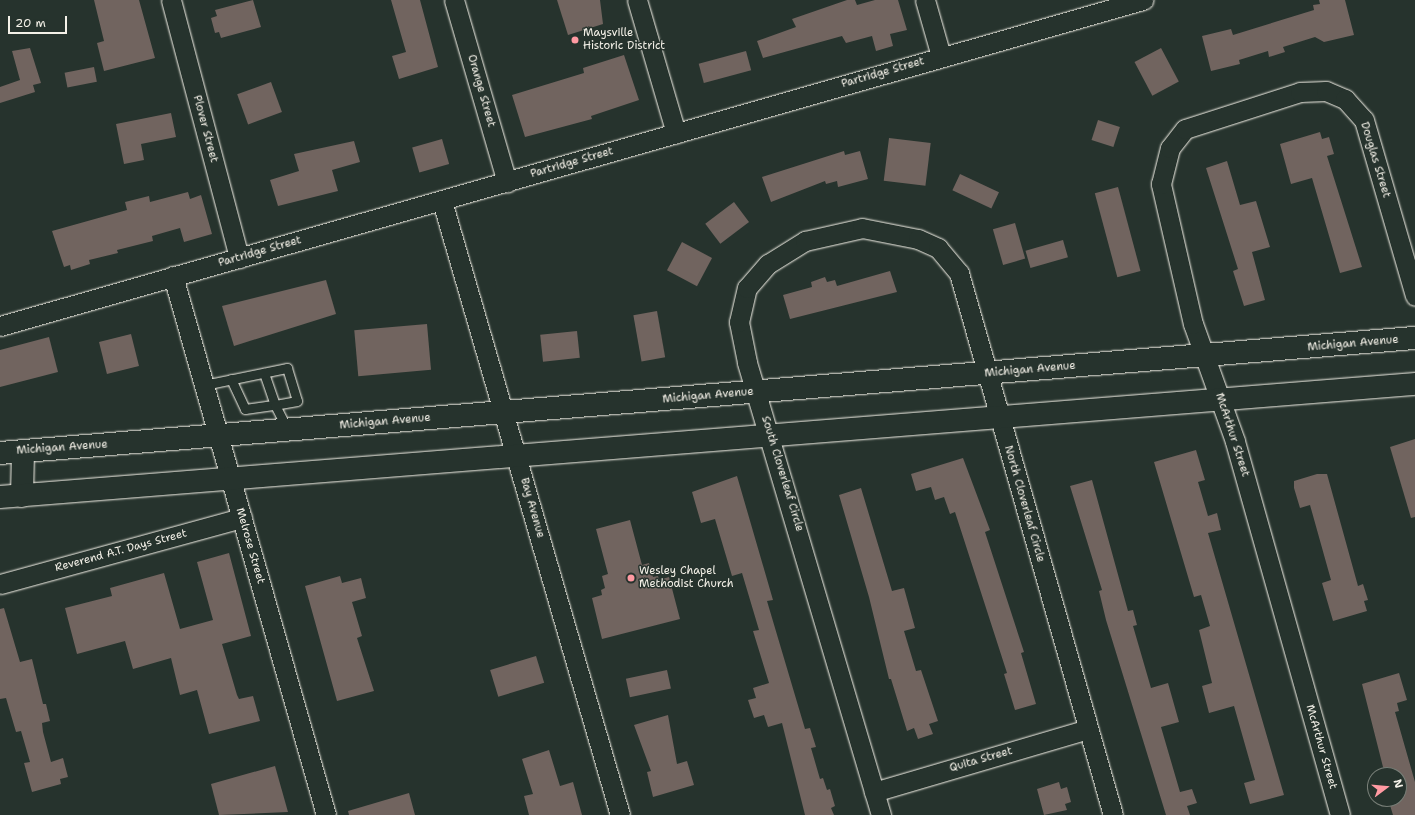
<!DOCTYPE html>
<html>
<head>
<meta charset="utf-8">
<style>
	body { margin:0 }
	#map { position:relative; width:1415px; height:815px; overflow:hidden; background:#26332d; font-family:"Shantell Sans",sans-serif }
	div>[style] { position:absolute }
	.building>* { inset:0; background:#71645f; transform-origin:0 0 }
	.roads { filter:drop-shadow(0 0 1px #f4f1e8) drop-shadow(0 0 1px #f4f1e8) }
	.service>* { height:9px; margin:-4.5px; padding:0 4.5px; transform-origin:4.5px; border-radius:4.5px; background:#26332d }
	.minor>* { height:19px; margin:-9.5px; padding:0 9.5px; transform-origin:9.5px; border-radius:9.5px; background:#26332d }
	.secondary>* { height:22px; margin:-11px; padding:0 11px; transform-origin:11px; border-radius:11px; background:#26332d }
	.dots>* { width:11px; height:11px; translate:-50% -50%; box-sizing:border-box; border:2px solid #26332d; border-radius:50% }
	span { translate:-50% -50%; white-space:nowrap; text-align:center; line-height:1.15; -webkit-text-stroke:3px #26332d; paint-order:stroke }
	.poi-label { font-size:11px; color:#f4f1e8 }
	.left { translate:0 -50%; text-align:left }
	.street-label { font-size:11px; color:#f4f1e8 }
	.north { position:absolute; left:1367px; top:767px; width:40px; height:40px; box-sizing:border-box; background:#26332d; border:1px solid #787f78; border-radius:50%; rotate:74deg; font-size:11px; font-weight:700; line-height:16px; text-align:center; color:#f4f1e8 }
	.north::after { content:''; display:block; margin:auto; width:14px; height:18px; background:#ff9aa2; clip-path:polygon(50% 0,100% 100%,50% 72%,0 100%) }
	.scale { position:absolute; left:8px; top:16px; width:59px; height:18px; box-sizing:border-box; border:2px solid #f4f1e8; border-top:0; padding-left:5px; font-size:12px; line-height:14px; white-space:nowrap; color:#f4f1e8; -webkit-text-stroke:3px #26332d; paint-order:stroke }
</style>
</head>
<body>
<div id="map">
	<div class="building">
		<i style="clip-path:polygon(94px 0,139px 0,155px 58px,104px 71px,97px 43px,104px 41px)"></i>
		<i style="clip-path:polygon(253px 0,261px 27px,221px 38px,219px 32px,215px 33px,211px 18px,217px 16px,215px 10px)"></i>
		<i style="clip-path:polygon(391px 0,420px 0,438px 67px,399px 79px,392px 56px,406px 52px)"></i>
		<i style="clip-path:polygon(557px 0,600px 0,603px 24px,568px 35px)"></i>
		<i style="clip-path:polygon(847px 0,855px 0,857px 5px,875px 0,898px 0,907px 30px,890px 34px,893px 46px,876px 51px,872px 36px,846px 43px,842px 36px,763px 58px,757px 41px,796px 27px,792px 19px)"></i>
		<i style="clip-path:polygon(1319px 0,1345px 0,1354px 35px,1324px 42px,1315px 37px,1283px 47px,1285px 52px,1269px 57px,1268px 51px,1239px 60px,1240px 64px,1211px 71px,1202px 36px,1231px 29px,1233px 35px,1314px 10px,1313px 5px,1320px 4px)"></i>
		<i style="clip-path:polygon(30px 48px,41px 83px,33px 85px,35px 92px,0 103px,0 87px,20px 80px,12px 51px)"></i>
		<i style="left:1161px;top:48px;width:38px;height:30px;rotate:62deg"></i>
		<i style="left:746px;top:51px;width:20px;height:49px;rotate:75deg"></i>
		<i style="clip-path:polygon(624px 55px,639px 100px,591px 116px,592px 119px,525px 137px,512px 95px,584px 73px,583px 68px)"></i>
		<i style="left:94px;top:67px;width:15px;height:30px;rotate:79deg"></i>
		<i style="left:271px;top:82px;width:32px;height:36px;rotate:70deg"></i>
		<i style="clip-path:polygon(171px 113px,176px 137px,141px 144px,144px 160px,124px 164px,116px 124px)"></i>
		<i style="left:1098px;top:120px;width:23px;height:21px;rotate:18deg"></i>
		<i style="clip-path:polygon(1320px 132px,1322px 139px,1329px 137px,1334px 154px,1327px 156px,1362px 267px,1340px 273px,1312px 178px,1291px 184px,1280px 144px)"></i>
		<i style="left:889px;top:138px;width:42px;height:43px;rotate:7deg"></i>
		<i style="left:442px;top:139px;width:26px;height:31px;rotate:74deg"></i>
		<i style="clip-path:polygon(354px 141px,360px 162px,332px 170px,338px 191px,278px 206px,270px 180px,299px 171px,294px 154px)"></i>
		<i style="clip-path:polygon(844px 151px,845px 155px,860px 151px,868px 179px,838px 187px,837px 181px,826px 184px,825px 181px,771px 202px,762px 177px)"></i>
		<i style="clip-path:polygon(1227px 161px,1240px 205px,1256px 201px,1270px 247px,1252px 252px,1265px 300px,1244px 306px,1233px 271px,1238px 269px,1206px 168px)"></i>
		<i style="left:960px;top:174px;width:43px;height:18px;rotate:25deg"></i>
		<i style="left:1118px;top:187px;width:87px;height:24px;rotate:75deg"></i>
		<i style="clip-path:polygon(188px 192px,190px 199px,201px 195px,212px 234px,184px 242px,180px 228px,152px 236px,153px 241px,117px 250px,118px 253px,89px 260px,90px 264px,71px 270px,70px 265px,64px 267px,52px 231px,127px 210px,125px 202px,149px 196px,150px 202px)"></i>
		<i style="left:734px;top:202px;width:25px;height:36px;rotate:53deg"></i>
		<i style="left:1015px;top:223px;width:37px;height:23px;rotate:74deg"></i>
		<i style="left:1063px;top:240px;width:18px;height:39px;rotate:74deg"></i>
		<i style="left:682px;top:242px;width:34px;height:32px;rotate:28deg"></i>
		<i style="clip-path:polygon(890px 271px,897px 292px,790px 319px,783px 295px,812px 287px,811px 282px,825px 277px,827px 282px,835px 280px,837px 286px)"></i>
		<i style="clip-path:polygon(326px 280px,336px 314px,234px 346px,222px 306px)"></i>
		<i style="left:657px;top:311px;width:47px;height:24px;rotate:80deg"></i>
		<i style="left:427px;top:324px;width:46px;height:73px;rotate:85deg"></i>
		<i style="left:577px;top:331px;width:27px;height:37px;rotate:84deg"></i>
		<i style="left:131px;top:334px;width:33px;height:33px;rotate:76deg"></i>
		<i style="clip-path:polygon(49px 337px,58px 372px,0 387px,0 350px)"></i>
		<i style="clip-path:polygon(1415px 439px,1415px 517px,1411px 518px,1390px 447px)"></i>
		<i style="clip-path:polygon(1196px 450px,1205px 480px,1198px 482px,1208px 516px,1217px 513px,1221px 530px,1208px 533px,1284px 795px,1250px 804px,1244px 783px,1255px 780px,1234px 706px,1209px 713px,1202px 686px,1212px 683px,1199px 630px,1210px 626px,1201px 595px,1194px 597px,1154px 462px)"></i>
		<i style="clip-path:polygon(963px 458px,990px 530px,985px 532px,1024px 652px,1021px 653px,1036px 704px,1015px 710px,1004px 674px,1007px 673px,955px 512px,950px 514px,944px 497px,935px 500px,931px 487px,916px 491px,911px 474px)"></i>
		<i style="clip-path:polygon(1317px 474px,1327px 474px,1358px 586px,1363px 584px,1368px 600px,1364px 601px,1367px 611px,1333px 621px,1322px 583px,1331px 580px,1310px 505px,1300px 508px,1294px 488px,1294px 481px)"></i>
		<i style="clip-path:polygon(737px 476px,773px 600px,767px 601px,805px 729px,810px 728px,816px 747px,811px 748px,820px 779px,823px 778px,827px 790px,830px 789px,835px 806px,831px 808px,834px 815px,805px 815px,782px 723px,768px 727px,764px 715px,754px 718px,748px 700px,756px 698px,753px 688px,769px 683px,753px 631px,759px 630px,742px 573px,732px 576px,715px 519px,701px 523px,692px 492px)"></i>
		<i style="clip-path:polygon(1092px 480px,1128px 611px,1133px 610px,1137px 625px,1133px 626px,1151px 688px,1168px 683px,1179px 722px,1161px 727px,1180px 792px,1192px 789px,1197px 803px,1187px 806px,1190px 815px,1166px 815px,1106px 620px,1099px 591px,1102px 590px,1070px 486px)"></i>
		<i style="clip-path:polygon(861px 488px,892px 591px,904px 588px,915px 628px,904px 631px,916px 671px,921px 670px,938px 721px,929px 724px,933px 734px,918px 739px,914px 728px,907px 731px,891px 679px,889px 679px,869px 597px,839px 495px)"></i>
		<i style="clip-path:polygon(630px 520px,642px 565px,649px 563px,653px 577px,658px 576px,659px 580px,669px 577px,680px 619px,602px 639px,592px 598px,602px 595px,601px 590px,605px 588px,602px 576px,608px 574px,596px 529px)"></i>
		<i style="clip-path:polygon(229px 553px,251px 636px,222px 644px,237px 695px,239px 699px,253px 696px,260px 721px,209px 734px,197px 690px,180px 695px,171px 658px,133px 669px,125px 641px,77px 654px,65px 608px,112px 596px,110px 588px,164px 573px,180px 629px,213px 620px,197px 562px)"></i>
		<i style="clip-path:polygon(340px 576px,342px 583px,361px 578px,366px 598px,352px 602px,362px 636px,357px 638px,374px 691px,337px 701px,305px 586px)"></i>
		<i style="clip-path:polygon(4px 608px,20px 662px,32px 659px,43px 704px,46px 704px,50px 721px,42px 723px,43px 732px,51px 762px,63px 758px,68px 777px,60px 779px,61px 784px,32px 792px,24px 763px,30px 762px,21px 731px,16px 732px,6px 698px,0 699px,0 609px)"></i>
		<i style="left:536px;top:656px;width:28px;height:48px;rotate:73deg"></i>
		<i style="left:667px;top:670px;width:19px;height:42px;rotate:78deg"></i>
		<i style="clip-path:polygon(1399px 673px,1407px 700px,1397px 703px,1399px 711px,1395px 712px,1415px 782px,1415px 815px,1393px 815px,1389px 802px,1399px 799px,1399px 775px,1388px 775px,1383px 767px,1362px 684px)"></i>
		<i style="clip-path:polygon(668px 715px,677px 764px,687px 761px,694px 785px,653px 797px,647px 772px,651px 771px,634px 725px)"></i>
		<i style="clip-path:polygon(549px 750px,560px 786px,573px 782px,582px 815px,529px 815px,524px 796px,533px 794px,522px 759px)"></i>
		<i style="clip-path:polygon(275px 766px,288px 812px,219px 815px,211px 784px)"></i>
		<i style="clip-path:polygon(1059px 782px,1061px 789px,1067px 787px,1071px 802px,1065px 804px,1067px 810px,1044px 815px,1037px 789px)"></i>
		<i style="clip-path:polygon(409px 793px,415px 815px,349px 815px,348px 811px)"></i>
	</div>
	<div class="roads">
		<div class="service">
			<i style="left:231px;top:379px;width:33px;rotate:65deg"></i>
			<i style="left:245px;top:409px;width:30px;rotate:-8deg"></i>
			<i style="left:275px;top:405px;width:34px;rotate:-109deg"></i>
			<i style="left:204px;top:385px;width:85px;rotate:-11.6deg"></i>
			<i style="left:287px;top:368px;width:34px;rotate:73deg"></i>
			<i style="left:297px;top:401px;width:22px;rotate:170deg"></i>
			<i style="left:275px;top:405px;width:27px;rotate:63deg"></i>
		</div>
		<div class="minor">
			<i style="left:171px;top:0;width:267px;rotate:75.2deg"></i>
			<i style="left:454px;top:0;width:190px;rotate:73.8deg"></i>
			<i style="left:637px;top:0;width:139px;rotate:73.7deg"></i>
			<i style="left:925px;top:0;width:58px;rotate:74.1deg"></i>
			<i style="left:442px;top:201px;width:639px;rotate:73.83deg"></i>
			<i style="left:173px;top:276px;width:560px;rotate:74.15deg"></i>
			<i style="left:0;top:326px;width:1189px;rotate:-15.92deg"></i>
			<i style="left:0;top:584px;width:251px;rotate:-15.3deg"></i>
			<i style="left:874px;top:792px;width:223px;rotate:-16.4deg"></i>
			<i style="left:881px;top:815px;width:472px;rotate:-106.5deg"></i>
			<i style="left:747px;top:362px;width:41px;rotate:-101.3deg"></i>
			<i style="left:739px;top:322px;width:35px;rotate:-77deg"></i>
			<i style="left:747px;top:288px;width:32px;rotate:-49deg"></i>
			<i style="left:768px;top:264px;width:44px;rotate:-31.9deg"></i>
			<i style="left:805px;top:241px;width:58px;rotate:-12.8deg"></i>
			<i style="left:862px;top:228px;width:57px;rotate:11.1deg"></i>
			<i style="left:918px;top:239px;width:22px;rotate:24deg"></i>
			<i style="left:938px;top:248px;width:33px;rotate:50deg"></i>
			<i style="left:959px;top:273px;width:563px;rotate:74.14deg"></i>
			<i style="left:1340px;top:815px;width:388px;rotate:-105.7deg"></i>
			<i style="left:1235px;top:441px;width:124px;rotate:-109.7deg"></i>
			<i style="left:1193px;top:324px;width:144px;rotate:-102.9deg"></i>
			<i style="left:1161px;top:184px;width:37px;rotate:-76deg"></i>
			<i style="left:1170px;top:148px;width:24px;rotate:-52deg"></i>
			<i style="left:1185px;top:129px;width:121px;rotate:-17.8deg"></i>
			<i style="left:1300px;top:92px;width:26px;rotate:-2deg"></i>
			<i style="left:1326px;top:91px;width:21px;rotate:23deg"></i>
			<i style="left:1345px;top:99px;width:28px;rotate:48deg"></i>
			<i style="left:1364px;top:120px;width:183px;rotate:73.8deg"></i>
		</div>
		<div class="secondary">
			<i style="left:0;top:453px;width:1420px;rotate:-4.65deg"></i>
			<i style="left:22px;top:496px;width:45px;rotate:-88.7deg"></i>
			<i style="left:0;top:497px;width:1420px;rotate:-4.57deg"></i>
		</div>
	</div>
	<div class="dots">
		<i style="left:575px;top:40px;background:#ff9aa2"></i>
		<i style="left:631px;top:578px;background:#ff9aa2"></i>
	</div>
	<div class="poi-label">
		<span class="left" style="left:583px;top:40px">Maysville<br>Historic District</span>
		<span class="left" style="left:639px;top:578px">Wesley Chapel<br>Methodist Church</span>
	</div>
	<div class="street-label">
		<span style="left:883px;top:73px;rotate:-16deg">Partridge Street</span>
		<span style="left:481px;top:91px;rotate:74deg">Orange Street</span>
		<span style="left:205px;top:129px;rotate:75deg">Plover Street</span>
		<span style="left:1375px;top:160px;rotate:73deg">Douglas Street</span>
		<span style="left:572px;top:163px;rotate:-16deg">Partridge Street</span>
		<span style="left:260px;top:252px;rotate:-16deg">Partridge Street</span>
		<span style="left:1353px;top:344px;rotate:-5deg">Michigan Avenue</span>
		<span style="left:1030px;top:370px;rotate:-5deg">Michigan Avenue</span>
		<span style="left:708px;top:396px;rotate:-5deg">Michigan Avenue</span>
		<span style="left:385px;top:422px;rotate:-5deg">Michigan Avenue</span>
		<span style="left:1232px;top:435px;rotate:72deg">McArthur Street</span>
		<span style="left:62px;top:448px;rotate:-4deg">Michigan Avenue</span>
		<span style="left:782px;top:474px;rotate:73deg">South Cloverleaf Circle</span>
		<span style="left:1024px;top:504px;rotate:74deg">North Cloverleaf Circle</span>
		<span style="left:532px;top:508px;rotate:74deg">Bay Avenue</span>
		<span style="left:250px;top:546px;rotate:74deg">Melrose Street</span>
		<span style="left:121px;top:551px;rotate:-15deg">Reverend A.T. Days Street</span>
		<span style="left:1321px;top:747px;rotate:74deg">McArthur Street</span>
		<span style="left:981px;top:760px;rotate:-16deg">Quita Street</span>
	</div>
	<div class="north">N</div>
	<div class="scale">20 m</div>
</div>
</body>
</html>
